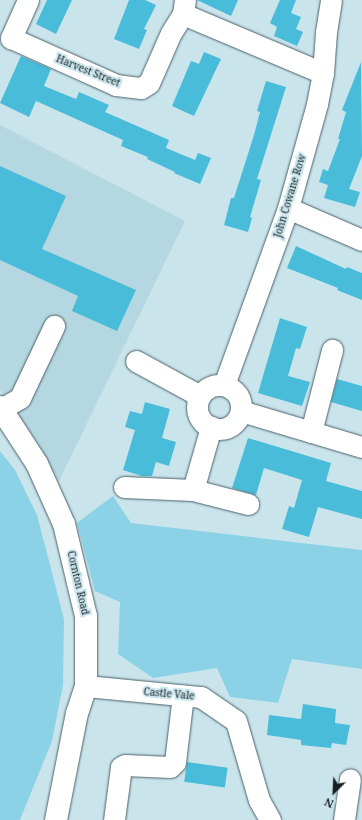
<!DOCTYPE html>
<html>
<head>
<meta charset="utf-8">
<style>
	body { margin:0 }
	#map { position:relative; width:362px; height:820px; overflow:hidden; background:#cae4ec; font-family:"Noto Serif",serif }
	div>[style] { position:absolute }
	.built>* { inset:0; background:#b5d7e2 }
	.green>* { inset:0; background:#8cd2e6 }
	.building>* { inset:0; background:#49bcd9; transform-origin:0 0 }
	.roads { filter:drop-shadow(0 0 1px #4a6168) drop-shadow(0 0 1px #4a6168) }
	.minor>* { height:21px; margin:-10.5px; padding:0 10.5px; transform-origin:10.5px; border-radius:10.5px; background:#fff }
	.minor>.ring { margin:-10.5px; padding:0; box-sizing:content-box; background:none; border:21px solid #fff; border-radius:50% }
	.major>* { height:22px; margin:-11px; padding:0 11px; transform-origin:11px; border-radius:11px; background:#fff }
	span { translate:-50% -50%; white-space:nowrap; text-align:center; line-height:1.15; -webkit-text-stroke:4px #cae4ec; paint-order:stroke }
	.street-label { font-size:10px; color:#151f21 }
	.north { position:absolute; left:314px; top:772px; width:40px; height:40px; -webkit-text-stroke:3px #cae4ec; paint-order:stroke; rotate:204deg; font-size:11px; font-weight:700; line-height:16px; text-align:center; color:#151f21 }
	.north::after { content:''; display:block; margin:auto; width:14px; height:18px; background:#151f21; clip-path:polygon(50% 0,100% 100%,50% 72%,0 100%) }
</style>
</head>
<body>
<div id="map">
	<div class="built">
		<i style="clip-path:polygon(0 125px,185px 221px,59px 481px,35px 440px,0 390px)"></i>
	</div>
	<div class="green">
		<i style="clip-path:polygon(0 451px,15px 470px,37px 515px,64px 619px,63px 685px,52px 741px,20px 820px,0 820px)"></i>
		<i style="clip-path:polygon(113px 496px,131px 523px,362px 550px,362px 669px,292px 659px,278px 703px,230px 697px,217px 668px,153px 678px,118px 654px,120px 602px,95px 591px,77px 523px)"></i>
	</div>
	<div class="building">
		<i style="clip-path:polygon(47px 0,72px 0,56px 34px,36px 24px)"></i>
		<i style="clip-path:polygon(129px 0,145px 0,156px 5px,144px 29px,147px 30px,139px 49px,114px 39px)"></i>
		<i style="clip-path:polygon(197px 0,238px 0,231px 16px)"></i>
		<i style="clip-path:polygon(280px 0,296px 0,291px 13px,301px 17px,296px 29px,303px 32px,297px 46px,274px 36px,277px 27px,270px 23px)"></i>
		<i style="clip-path:polygon(204px 52px,221px 59px,194px 116px,172px 106px,191px 61px,199px 64px)"></i>
		<i style="clip-path:polygon(21px 56px,51px 69px,44px 86px,76px 99px,79px 92px,109px 105px,105px 112px,169px 140px,166px 148px,195px 160px,198px 153px,211px 158px,200px 184px,174px 173px,175px 172px,147px 159px,148px 157px,121px 146px,123px 140px,36px 101px,29px 117px,0 103px)"></i>
		<i style="clip-path:polygon(361px 62px,362px 156px,349px 189px,360px 192px,355px 207px,324px 198px,328px 185px,319px 182px,323px 169px,328px 171px,340px 139px,338px 139px,346px 112px,342px 110px)"></i>
		<i style="clip-path:polygon(266px 81px,286px 87px,257px 179px,261px 180px,250px 217px,252px 218px,248px 232px,224px 225px,231px 198px,234px 198px,254px 135px,260px 112px,257px 111px)"></i>
		<i style="clip-path:polygon(0 166px,66px 196px,42px 249px,136px 290px,117px 331px,72px 311px,78px 296px,0 260px)"></i>
		<i style="clip-path:polygon(296px 246px,346px 269px,347px 267px,362px 273px,362px 300px,337px 290px,338px 288px,287px 268px)"></i>
		<i style="clip-path:polygon(280px 318px,307px 327px,300px 349px,296px 348px,288px 376px,310px 382px,302px 406px,258px 393px)"></i>
		<i style="clip-path:polygon(337px 379px,362px 386px,362px 411px,331px 402px)"></i>
		<i style="clip-path:polygon(145px 402px,170px 409px,162px 438px,176px 442px,169px 466px,156px 462px,152px 476px,142px 476px,123px 470px,135px 430px,125px 427px,130px 411px,142px 414px)"></i>
		<i style="clip-path:polygon(248px 438px,331px 463px,326px 481px,362px 491px,362px 519px,318px 507px,309px 537px,282px 529px,289px 506px,294px 508px,302px 480px,264px 468px,256px 495px,232px 488px)"></i>
		<i style="clip-path:polygon(303px 704px,336px 709px,335px 723px,350px 725px,346px 745px,332px 743px,331px 748px,301px 745px,301px 740px,267px 735px,269px 715px,301px 719px)"></i>
		<i style="left:187px;top:762px;width:41px;height:20px;rotate:8deg"></i>
	</div>
	<div class="roads">
		<div class="minor">
			<i style="left:28px;top:0;width:42px;rotate:114.1deg"></i>
			<i style="left:11px;top:38px;width:115px;rotate:24.1deg"></i>
			<i style="left:116px;top:85px;width:25px;rotate:7deg"></i>
			<i style="left:141px;top:88px;width:9px;rotate:-32deg"></i>
			<i style="left:149px;top:83px;width:55px;rotate:-66.3deg"></i>
			<i style="left:171px;top:33px;width:22px;rotate:-58deg"></i>
			<i style="left:183px;top:14px;width:14px;rotate:-82deg"></i>
			<i style="left:183px;top:14px;width:152px;rotate:22.9deg"></i>
			<i style="left:288px;top:208px;width:81px;rotate:23.4deg"></i>
			<i style="left:136px;top:361px;width:73px;rotate:28.7deg"></i>
			<i style="left:224px;top:385px;width:188px;rotate:-70.1deg"></i>
			<i style="left:288px;top:208px;width:108px;rotate:-74.4deg"></i>
			<i style="left:317px;top:104px;width:32px;rotate:-79deg"></i>
			<i style="left:323px;top:73px;width:41px;rotate:-85.8deg"></i>
			<i style="left:326px;top:32px;width:32px;rotate:-81deg"></i>
			<i class="ring" style="left:197px;top:385px;width:23px;height:23px"></i>
			<i style="left:1px;top:409px;width:22px;rotate:-30deg"></i>
			<i style="left:20px;top:398px;width:80px;rotate:-64.7deg"></i>
			<i style="left:241px;top:411px;width:126px;rotate:16.6deg"></i>
			<i style="left:311px;top:432px;width:85px;rotate:-75.6deg"></i>
			<i style="left:124px;top:487px;width:69px;rotate:2.5deg"></i>
			<i style="left:193px;top:490px;width:57px;rotate:14.3deg"></i>
			<i style="left:193px;top:490px;width:66px;rotate:-74.1deg"></i>
			<i style="left:86px;top:686px;width:116px;rotate:5.5deg"></i>
			<i style="left:201px;top:697px;width:42px;rotate:34.4deg"></i>
			<i style="left:236px;top:721px;width:82px;rotate:73.8deg"></i>
			<i style="left:259px;top:800px;width:23px;rotate:61deg"></i>
			<i style="left:114px;top:820px;width:53px;rotate:-82.5deg"></i>
			<i style="left:121px;top:767px;width:4px;rotate:-27deg"></i>
			<i style="left:125px;top:765px;width:45px;rotate:2.5deg"></i>
			<i style="left:170px;top:767px;width:7px;rotate:-45deg"></i>
			<i style="left:175px;top:762px;width:67px;rotate:-83.2deg"></i>
			<i style="left:344px;top:820px;width:41px;rotate:-81.7deg"></i>
		</div>
		<div class="major">
			<i style="left:0;top:407px;width:68px;rotate:57deg"></i>
			<i style="left:37px;top:464px;width:66px;rotate:65.8deg"></i>
			<i style="left:64px;top:524px;width:95px;rotate:76.6deg"></i>
			<i style="left:86px;top:616px;width:70px;rotate:90deg"></i>
			<i style="left:86px;top:686px;width:28px;rotate:108deg"></i>
			<i style="left:77px;top:713px;width:109px;rotate:101.1deg"></i>
		</div>
	</div>
	<div class="street-label">
		<span style="left:88px;top:71px;rotate:22deg">Harvest Street</span>
		<span style="left:290px;top:196px;rotate:-73deg">John Cowane Row</span>
		<span style="left:78px;top:583px;rotate:77deg">Cornton Road</span>
		<span style="left:169px;top:694px;rotate:5deg">Castle Vale</span>
	</div>
	<div class="north">N</div>
</div>
</body>
</html>
